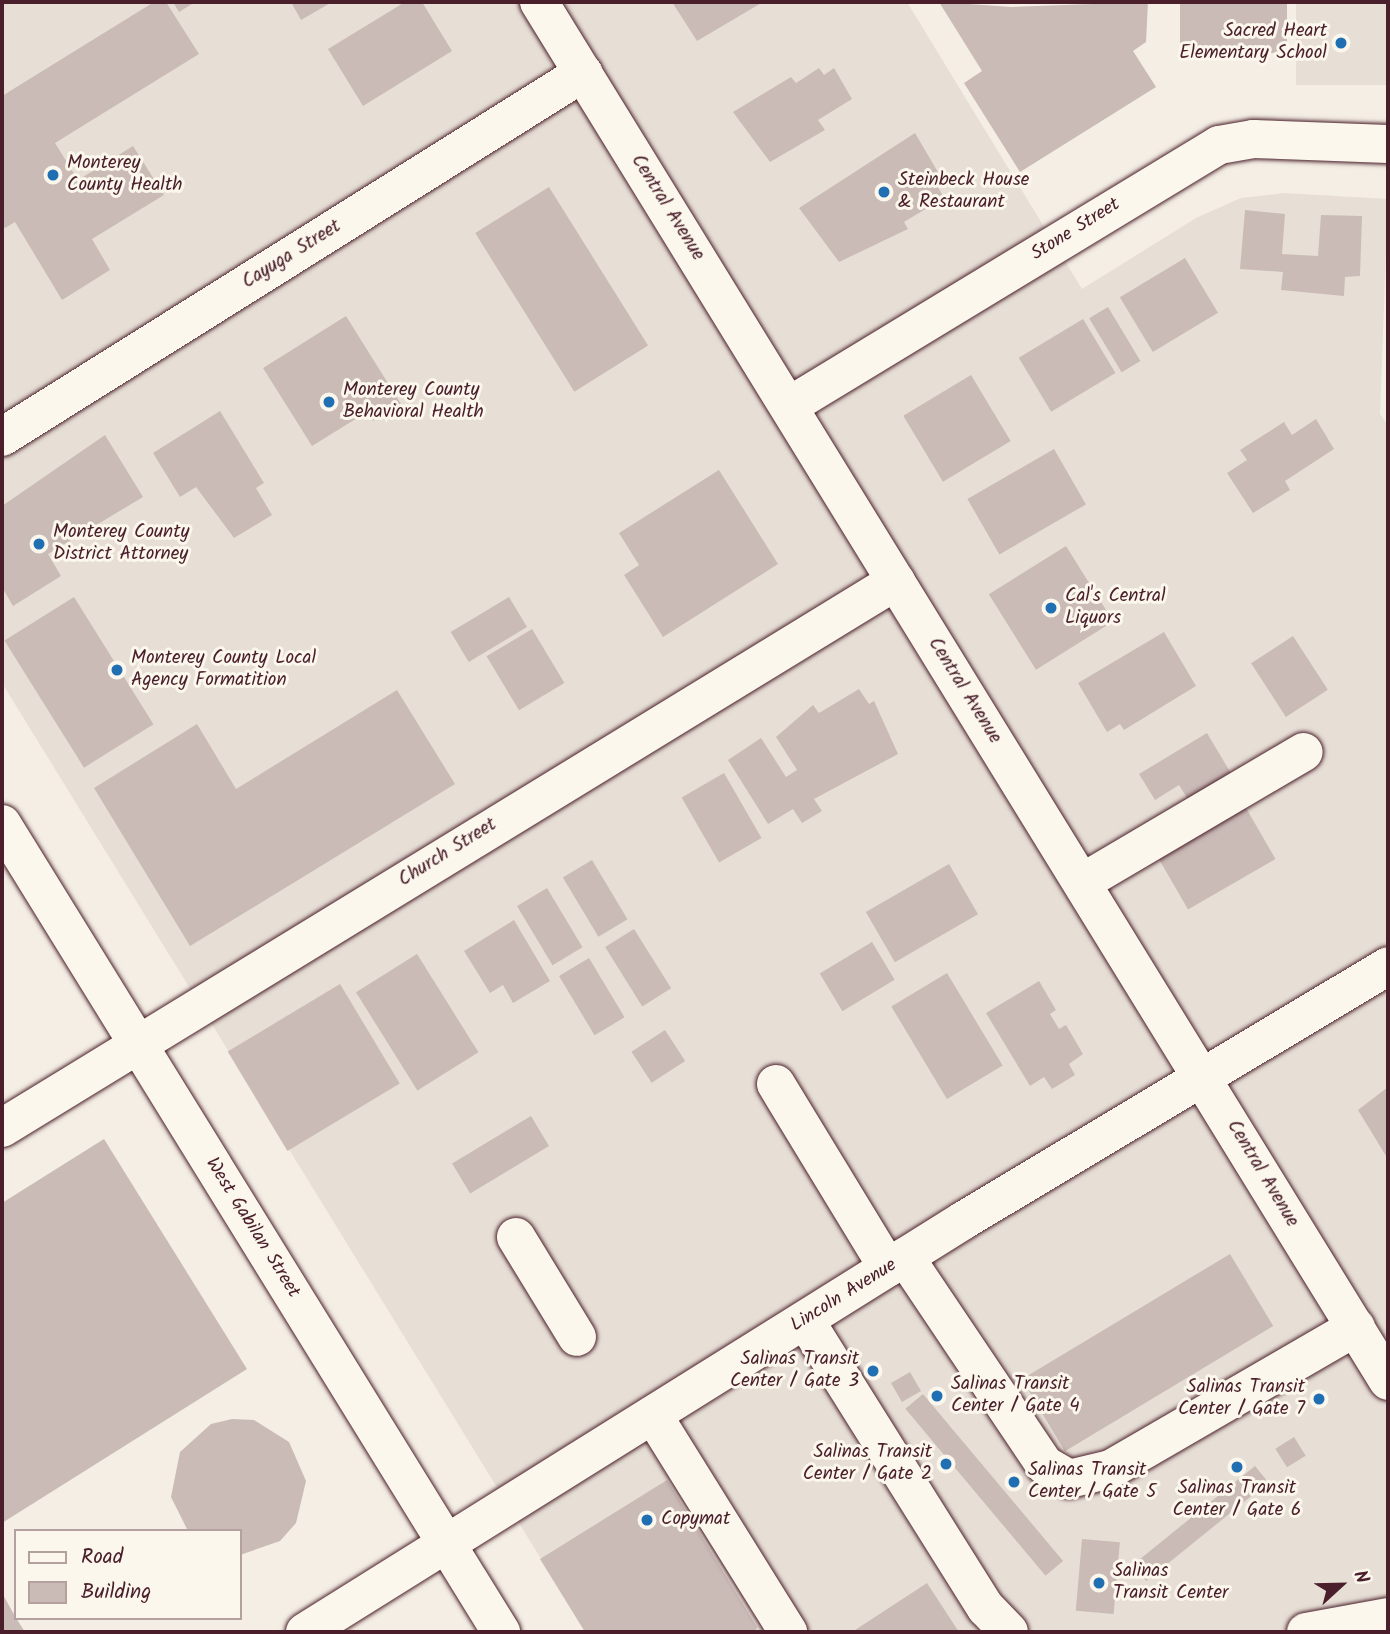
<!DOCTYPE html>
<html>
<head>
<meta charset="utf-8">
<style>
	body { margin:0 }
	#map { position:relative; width:1390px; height:1634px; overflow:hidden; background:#f4eee4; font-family:Kalam,sans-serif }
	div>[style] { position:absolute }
	.built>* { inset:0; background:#e7dfd6; transform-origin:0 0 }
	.building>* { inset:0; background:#cabbb6; transform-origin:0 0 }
	.roads { filter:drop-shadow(0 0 2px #4a1f2b) drop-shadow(0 0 2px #4a1f2b) }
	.minor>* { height:38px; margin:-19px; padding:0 19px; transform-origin:19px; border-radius:19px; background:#fbf7ec }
	.major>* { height:38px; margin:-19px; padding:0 19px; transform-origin:19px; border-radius:19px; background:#fbf7ec }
	.dots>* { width:19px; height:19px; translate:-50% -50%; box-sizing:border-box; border:4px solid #fbf7ec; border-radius:50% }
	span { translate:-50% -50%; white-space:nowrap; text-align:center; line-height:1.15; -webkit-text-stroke:6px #fbf7ec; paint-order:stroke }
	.poi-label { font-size:19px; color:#4a1f2b }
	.right { translate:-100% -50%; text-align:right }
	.left { translate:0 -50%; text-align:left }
	.street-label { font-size:19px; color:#4a1f2b }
	.frame { position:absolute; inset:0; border:4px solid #4a1f2b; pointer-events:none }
	.legend { position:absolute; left:14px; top:1529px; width:228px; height:91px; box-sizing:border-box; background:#fbf7ec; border:2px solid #b4a19f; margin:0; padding:9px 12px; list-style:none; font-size:21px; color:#4a1f2b }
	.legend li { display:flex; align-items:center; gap:14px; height:35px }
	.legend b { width:35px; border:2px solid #b4a19f }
	.north { position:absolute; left:1306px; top:1550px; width:70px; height:70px; -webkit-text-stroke:5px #fbf7ec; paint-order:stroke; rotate:68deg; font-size:19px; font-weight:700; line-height:28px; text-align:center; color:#4a1f2b }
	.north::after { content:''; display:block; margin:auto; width:24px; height:32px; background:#4a1f2b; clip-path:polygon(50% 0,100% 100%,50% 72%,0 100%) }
</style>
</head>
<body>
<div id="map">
	<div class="built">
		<i style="clip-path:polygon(2px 2px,907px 2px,1082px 289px,1196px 218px,1241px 198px,1284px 193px,1388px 199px,1380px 414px,1388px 425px,1388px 1632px,586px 1632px,2px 683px)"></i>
		<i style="left:1296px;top:2px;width:92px;height:83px"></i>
	</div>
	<div class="building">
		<i style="clip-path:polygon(154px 2px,166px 2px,199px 54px,55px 143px,78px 180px,133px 146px,164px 195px,92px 239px,110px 270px,62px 300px,15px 222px,5px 228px,2px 223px,2px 96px)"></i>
		<i style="clip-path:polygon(173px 2px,195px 2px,179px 12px)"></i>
		<i style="clip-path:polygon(291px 2px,332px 2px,301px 20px)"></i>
		<i style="clip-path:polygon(405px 2px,422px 2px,452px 51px,363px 106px,328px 49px)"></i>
		<i style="clip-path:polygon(672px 2px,763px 2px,697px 41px)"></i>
		<i style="clip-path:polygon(939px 2px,1012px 7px,1148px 2px,1146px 42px,1133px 51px,1156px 87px,1020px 172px,964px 83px,982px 71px)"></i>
		<i style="left:1180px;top:2px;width:107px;height:51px"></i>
		<i style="clip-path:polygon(819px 68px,824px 75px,834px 68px,852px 99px,818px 120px,825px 130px,770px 162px,733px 112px,791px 77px,796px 83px)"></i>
		<i style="clip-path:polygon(915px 133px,942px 179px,935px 182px,944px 198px,904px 222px,908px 229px,839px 262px,799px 208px)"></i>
		<i style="left:549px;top:187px;width:187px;height:87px;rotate:58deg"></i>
		<i style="clip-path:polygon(1245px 210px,1285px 214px,1282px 254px,1318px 256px,1321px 215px,1362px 216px,1360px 276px,1345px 277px,1344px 296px,1281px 290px,1283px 272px,1240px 269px)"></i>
		<i style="left:1185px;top:258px;width:64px;height:76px;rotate:59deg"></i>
		<i style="left:1108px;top:307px;width:63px;height:22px;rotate:59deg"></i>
		<i style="clip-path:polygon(346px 316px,401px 404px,373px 421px,367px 412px,312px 446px,263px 368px)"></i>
		<i style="left:1083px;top:319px;width:63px;height:75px;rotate:59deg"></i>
		<i style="left:971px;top:375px;width:77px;height:79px;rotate:59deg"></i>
		<i style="clip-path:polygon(220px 411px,264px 483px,256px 488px,272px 515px,234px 538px,196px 487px,180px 497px,153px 453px)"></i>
		<i style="clip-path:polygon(1316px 419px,1334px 449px,1285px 481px,1290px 490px,1253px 513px,1227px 473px,1247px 460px,1240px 450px,1284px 422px,1292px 435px)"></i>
		<i style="clip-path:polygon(105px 435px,143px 497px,48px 554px,61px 576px,13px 606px,2px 587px,2px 506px)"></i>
		<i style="left:1054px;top:449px;width:64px;height:100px;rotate:60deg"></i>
		<i style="clip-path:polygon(719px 470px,778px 564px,663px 637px,624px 575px,639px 565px,619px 533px)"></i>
		<i style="left:1066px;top:546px;width:89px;height:91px;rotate:58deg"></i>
		<i style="left:74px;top:597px;width:150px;height:82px;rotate:58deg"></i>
		<i style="left:509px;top:597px;width:35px;height:68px;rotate:59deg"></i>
		<i style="left:532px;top:629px;width:63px;height:53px;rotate:59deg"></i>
		<i style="clip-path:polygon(1164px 632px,1196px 686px,1124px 730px,1120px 724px,1107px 732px,1078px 683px)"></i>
		<i style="left:1293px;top:636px;width:64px;height:50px;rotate:57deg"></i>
		<i style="clip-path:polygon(859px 689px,869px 704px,874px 701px,898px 754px,814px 799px,822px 811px,802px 823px,793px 809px,768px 824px,728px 760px,761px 738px,786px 777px,797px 770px,776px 737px,813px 705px,819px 713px)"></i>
		<i style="clip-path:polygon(397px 690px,455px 784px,190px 946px,94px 788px,197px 724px,236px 789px)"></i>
		<i style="clip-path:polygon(1207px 733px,1235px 780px,1192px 806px,1179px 785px,1155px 800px,1139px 774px)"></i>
		<i style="left:724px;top:773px;width:75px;height:49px;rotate:60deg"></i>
		<i style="left:1242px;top:801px;width:67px;height:101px;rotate:60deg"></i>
		<i style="left:592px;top:860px;width:69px;height:34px;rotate:59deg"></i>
		<i style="left:949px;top:864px;width:58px;height:96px;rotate:60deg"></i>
		<i style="left:547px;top:888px;width:69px;height:35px;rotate:59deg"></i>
		<i style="clip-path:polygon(514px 920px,550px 981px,513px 1003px,503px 985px,490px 993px,464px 951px)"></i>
		<i style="left:634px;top:929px;width:70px;height:34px;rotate:58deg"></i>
		<i style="left:872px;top:942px;width:44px;height:61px;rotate:59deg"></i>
		<i style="left:417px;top:954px;width:116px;height:72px;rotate:58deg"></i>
		<i style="left:589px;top:958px;width:69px;height:35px;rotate:59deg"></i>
		<i style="left:947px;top:973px;width:108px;height:65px;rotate:59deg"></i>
		<i style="clip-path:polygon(1039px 981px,1056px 1010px,1050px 1014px,1059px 1029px,1066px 1025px,1083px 1054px,1069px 1064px,1075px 1075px,1052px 1089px,1044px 1077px,1030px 1086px,986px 1013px)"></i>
		<i style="left:340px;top:984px;width:116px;height:131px;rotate:59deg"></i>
		<i style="left:665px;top:1030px;width:37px;height:40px;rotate:57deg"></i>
		<i style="clip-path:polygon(1388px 1087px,1388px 1155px,1386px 1156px,1358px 1110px)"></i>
		<i style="left:531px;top:1116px;width:35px;height:92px;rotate:59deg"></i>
		<i style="clip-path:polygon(104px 1139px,247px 1369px,2px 1523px,2px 1203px)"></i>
		<i style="left:1230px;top:1254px;width:84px;height:243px;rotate:59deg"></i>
		<i style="left:910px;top:1372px;width:22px;height:22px;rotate:60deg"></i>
		<i style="left:923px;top:1394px;width:218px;height:23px;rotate:50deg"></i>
		<i style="clip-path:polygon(232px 1419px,254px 1420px,289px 1442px,306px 1481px,296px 1523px,280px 1541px,240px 1555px,240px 1531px,188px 1531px,171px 1497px,180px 1452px,211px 1424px)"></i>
		<i style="left:1294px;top:1437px;width:22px;height:22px;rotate:58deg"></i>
		<i style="left:1255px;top:1466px;width:21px;height:157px;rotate:51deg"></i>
		<i style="clip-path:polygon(667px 1480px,757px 1627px,755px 1632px,585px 1632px,540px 1559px)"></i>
		<i style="left:1082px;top:1539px;width:38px;height:72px;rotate:5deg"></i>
		<i style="clip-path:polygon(927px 1583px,959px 1632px,852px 1632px)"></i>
		<i style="clip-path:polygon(2px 1593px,16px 1618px,25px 1632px,2px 1632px)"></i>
	</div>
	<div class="roads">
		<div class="minor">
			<i style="left:539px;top:2px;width:1619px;rotate:58.38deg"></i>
			<i style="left:789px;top:406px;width:503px;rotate:-31.26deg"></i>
			<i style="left:1219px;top:145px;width:35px;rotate:-10deg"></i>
			<i style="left:1253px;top:139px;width:135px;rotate:2.1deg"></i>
			<i style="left:2px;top:437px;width:686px;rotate:-32.07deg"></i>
			<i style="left:2px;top:824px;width:950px;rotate:58.3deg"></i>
			<i style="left:1083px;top:882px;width:256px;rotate:-30.5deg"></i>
			<i style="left:776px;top:1084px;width:215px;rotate:58.7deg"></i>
			<i style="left:2px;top:1128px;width:1048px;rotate:-31.46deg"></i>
			<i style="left:516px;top:1237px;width:117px;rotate:58.6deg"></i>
			<i style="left:905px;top:1257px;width:251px;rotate:56.1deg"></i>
			<i style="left:1045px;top:1465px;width:28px;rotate:30deg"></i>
			<i style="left:1069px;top:1479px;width:43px;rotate:-13.4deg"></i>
			<i style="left:1111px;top:1469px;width:283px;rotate:-30.1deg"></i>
			<i style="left:805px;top:1320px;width:340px;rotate:57.9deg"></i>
			<i style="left:986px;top:1608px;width:33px;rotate:46deg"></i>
			<i style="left:653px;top:1415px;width:256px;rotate:58.1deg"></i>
			<i style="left:305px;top:1632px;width:777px;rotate:-32.01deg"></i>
			<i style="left:964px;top:1220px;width:494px;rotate:-30.9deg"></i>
		</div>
		<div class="major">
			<i style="left:1306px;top:1632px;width:83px;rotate:-10.4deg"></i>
		</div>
	</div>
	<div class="dots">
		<i style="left:1341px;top:43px;background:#1f6fb2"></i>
		<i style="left:53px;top:175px;background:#1f6fb2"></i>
		<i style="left:884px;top:192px;background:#1f6fb2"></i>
		<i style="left:329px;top:402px;background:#1f6fb2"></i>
		<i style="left:39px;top:544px;background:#1f6fb2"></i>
		<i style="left:1051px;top:608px;background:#1f6fb2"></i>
		<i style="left:117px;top:670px;background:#1f6fb2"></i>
		<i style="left:873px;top:1371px;background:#1f6fb2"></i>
		<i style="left:937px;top:1396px;background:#1f6fb2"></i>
		<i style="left:1319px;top:1399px;background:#1f6fb2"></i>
		<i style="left:946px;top:1464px;background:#1f6fb2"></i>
		<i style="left:1237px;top:1467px;background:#1f6fb2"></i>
		<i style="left:1014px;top:1482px;background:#1f6fb2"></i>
		<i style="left:647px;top:1520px;background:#1f6fb2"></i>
		<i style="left:1099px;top:1583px;background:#1f6fb2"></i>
	</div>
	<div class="poi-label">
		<span class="right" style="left:1327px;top:43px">Sacred Heart<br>Elementary School</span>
		<span class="left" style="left:67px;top:175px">Monterey<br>County Health</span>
		<span class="left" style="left:898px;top:192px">Steinbeck House<br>&amp; Restaurant</span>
		<span class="left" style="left:343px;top:402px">Monterey County<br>Behavioral Health</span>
		<span class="left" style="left:53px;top:544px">Monterey County<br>District Attorney</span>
		<span class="left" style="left:1065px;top:608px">Cal's Central<br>Liquors</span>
		<span class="left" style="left:131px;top:670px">Monterey County Local<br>Agency Formatition</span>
		<span class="right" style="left:859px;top:1371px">Salinas Transit<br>Center / Gate 3</span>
		<span class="left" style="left:951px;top:1396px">Salinas Transit<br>Center / Gate 4</span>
		<span class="right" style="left:1305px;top:1399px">Salinas Transit<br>Center / Gate 7</span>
		<span class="right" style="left:932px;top:1464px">Salinas Transit<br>Center / Gate 2</span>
		<span class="left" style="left:1028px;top:1482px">Salinas Transit<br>Center / Gate 5</span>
		<span style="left:1237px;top:1500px">Salinas Transit<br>Center / Gate 6</span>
		<span class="left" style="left:661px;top:1520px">Copymat</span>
		<span class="left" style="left:1113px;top:1583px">Salinas<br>Transit Center</span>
	</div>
	<div class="street-label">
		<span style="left:667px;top:208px;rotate:58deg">Central Avenue</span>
		<span style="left:1076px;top:230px;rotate:-32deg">Stone Street</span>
		<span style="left:292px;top:255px;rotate:-32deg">Cayuga Street</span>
		<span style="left:964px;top:691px;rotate:58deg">Central Avenue</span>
		<span style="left:448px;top:853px;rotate:-32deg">Church Street</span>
		<span style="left:1262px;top:1174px;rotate:59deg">Central Avenue</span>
		<span style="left:252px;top:1228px;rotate:58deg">West Gabilan Street</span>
		<span style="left:844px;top:1296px;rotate:-32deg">Lincoln Avenue</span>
	</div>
	<div class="frame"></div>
	<ul class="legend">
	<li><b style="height:9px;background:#fbf7ec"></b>Road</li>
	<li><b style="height:19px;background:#cabbb6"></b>Building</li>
	</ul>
	<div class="north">N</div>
</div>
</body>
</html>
